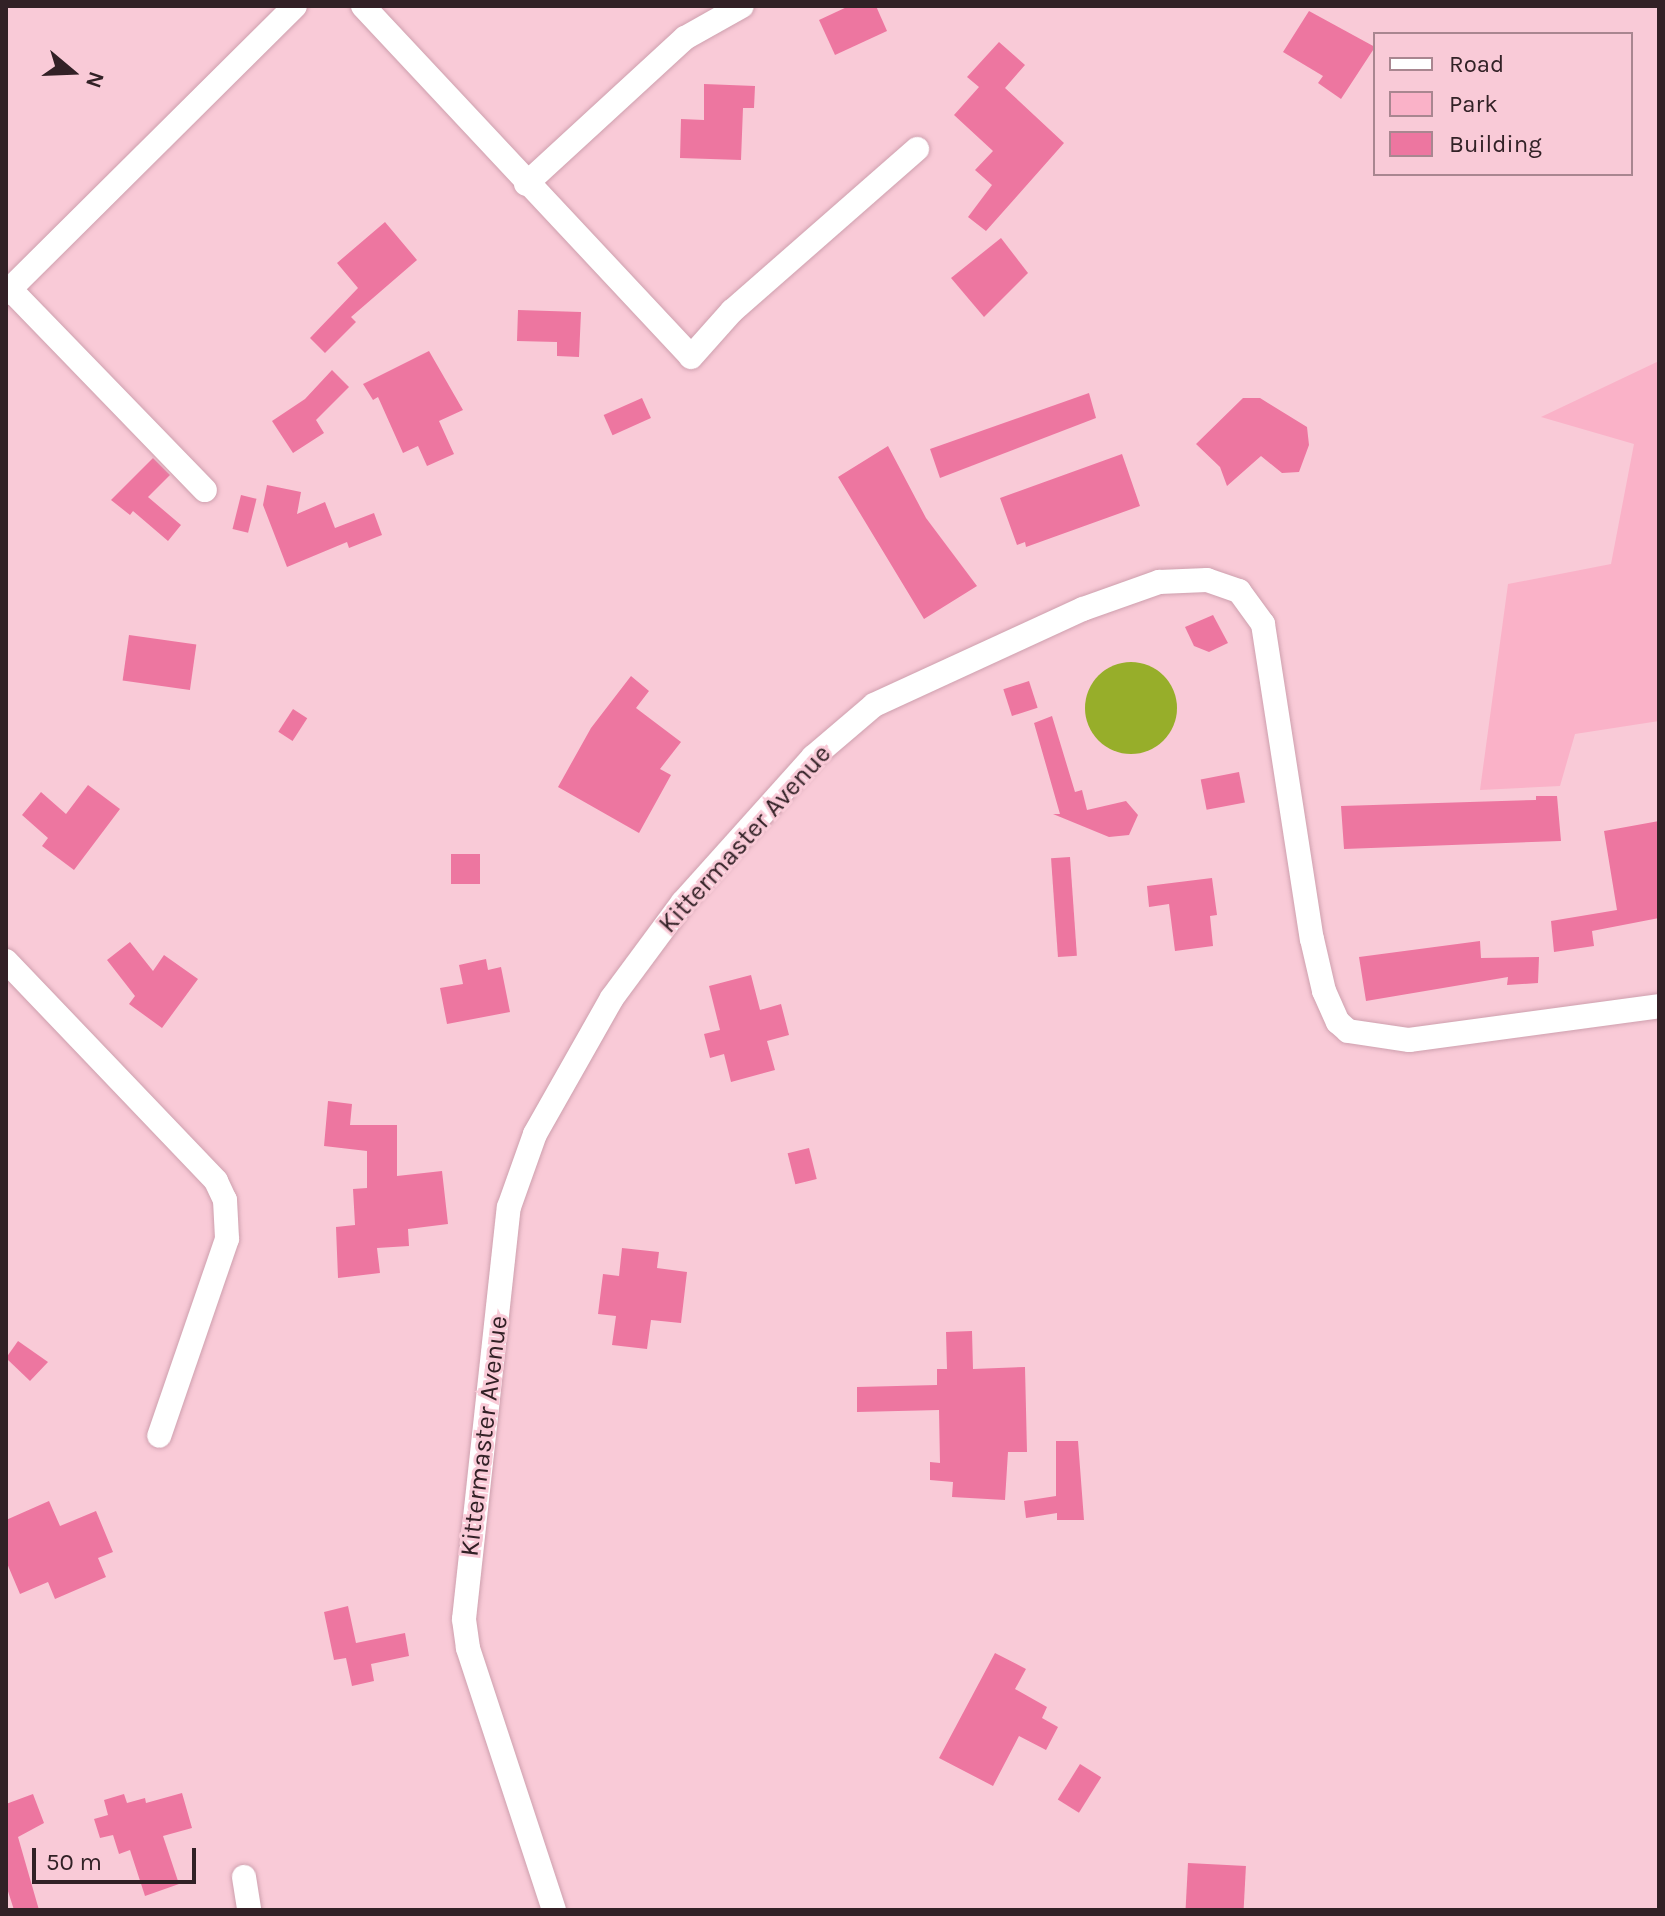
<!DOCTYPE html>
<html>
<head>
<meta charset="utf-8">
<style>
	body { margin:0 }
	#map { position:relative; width:1665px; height:1916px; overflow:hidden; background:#f9cad7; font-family:Karla,sans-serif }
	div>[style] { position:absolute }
	.green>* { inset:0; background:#fab2c8 }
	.water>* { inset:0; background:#97ae2a }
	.round { border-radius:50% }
	.building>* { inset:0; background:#ed76a0; transform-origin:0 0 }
	.roads { filter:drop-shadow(0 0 2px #cea0ae) drop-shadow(0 0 2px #cea0ae) }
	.minor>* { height:24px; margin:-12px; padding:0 12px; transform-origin:12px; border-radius:12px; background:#fff }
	span { translate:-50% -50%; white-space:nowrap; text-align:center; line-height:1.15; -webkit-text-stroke:6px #f9cad7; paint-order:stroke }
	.street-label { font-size:26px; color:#322126 }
	.frame { position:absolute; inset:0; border:8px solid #322126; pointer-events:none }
	.legend { position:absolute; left:1373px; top:32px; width:260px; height:144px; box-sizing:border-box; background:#f9cad7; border:2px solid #a98690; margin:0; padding:10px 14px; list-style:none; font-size:24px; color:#322126 }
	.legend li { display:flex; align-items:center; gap:16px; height:40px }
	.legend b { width:40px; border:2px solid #a98690 }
	.north { position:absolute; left:32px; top:32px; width:80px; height:80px; -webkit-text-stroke:6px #f9cad7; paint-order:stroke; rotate:109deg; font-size:22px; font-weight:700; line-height:32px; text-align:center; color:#322126 }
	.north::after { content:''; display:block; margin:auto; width:28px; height:36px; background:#322126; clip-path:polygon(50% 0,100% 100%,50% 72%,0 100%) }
	.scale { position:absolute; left:32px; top:1848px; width:164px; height:36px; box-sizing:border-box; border:4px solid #322126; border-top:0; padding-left:10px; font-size:24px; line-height:28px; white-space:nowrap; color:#322126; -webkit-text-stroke:6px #f9cad7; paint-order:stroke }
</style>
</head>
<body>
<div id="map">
	<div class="green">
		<i style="clip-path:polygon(1659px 361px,1659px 721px,1575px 734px,1560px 786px,1480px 790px,1508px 584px,1611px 564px,1634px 444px,1541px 417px)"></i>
	</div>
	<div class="water">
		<i class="round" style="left:1085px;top:662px;width:92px;height:92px"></i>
	</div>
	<div class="building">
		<i style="clip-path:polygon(849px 6px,876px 6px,887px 31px,835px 55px,819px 20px)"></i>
		<i style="clip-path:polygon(1309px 11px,1375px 47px,1341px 99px,1318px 83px,1323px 76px,1283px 52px)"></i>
		<i style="clip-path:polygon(999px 42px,1025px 65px,1005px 88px,1064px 143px,986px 231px,968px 217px,992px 185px,975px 170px,993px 151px,954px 115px,979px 87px,967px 77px)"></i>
		<i style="clip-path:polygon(704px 84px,755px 86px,754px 108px,743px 108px,741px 160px,680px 158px,681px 119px,704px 120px)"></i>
		<i style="clip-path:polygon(385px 222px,417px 260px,351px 317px,356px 322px,325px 353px,310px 338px,358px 288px,337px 263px)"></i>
		<i style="clip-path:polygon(1001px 238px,1028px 273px,984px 317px,951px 278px)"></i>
		<i style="clip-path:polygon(518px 310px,581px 312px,579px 357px,557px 356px,557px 342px,517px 341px)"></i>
		<i style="clip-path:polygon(429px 351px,463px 410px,439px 421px,454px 454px,427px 466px,418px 446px,403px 453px,378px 397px,373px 400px,363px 384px)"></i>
		<i style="clip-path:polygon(332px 370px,349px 387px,316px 420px,324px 433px,293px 453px,272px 421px,305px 399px)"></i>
		<i style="clip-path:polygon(1089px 393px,1096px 418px,940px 478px,930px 449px)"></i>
		<i style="left:642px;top:398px;width:22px;height:42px;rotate:66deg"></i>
		<i style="clip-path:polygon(1243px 398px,1260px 398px,1307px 427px,1309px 445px,1299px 472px,1282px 473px,1261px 456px,1227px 486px,1220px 467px,1196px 444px)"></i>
		<i style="clip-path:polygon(888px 446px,926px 518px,977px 586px,924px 619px,838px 477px)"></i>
		<i style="clip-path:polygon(1122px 454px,1140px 506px,1026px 547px,1025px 542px,1017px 545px,1000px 498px)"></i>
		<i style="clip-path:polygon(153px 458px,170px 475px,148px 497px,181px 525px,168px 541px,133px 511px,130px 515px,111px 500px)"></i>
		<i style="clip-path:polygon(267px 485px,301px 492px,297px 514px,325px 502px,335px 528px,374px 513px,382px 535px,349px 548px,347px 542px,287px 567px,263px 505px)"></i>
		<i style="left:241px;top:495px;width:16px;height:35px;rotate:14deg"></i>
		<i style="clip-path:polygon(1213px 615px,1228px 643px,1209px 652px,1194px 646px,1185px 627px)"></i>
		<i style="left:129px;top:635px;width:68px;height:46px;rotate:8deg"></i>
		<i style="clip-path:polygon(631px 676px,649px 691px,636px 708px,681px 742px,660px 769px,671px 775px,639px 833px,558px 787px,591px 728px)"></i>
		<i style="left:1029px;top:681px;width:28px;height:27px;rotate:72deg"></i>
		<i style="left:293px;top:709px;width:17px;height:27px;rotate:33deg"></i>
		<i style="clip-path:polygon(1052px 716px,1075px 792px,1082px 790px,1087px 810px,1126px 801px,1138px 815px,1129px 835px,1109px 837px,1053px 814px,1060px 814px,1034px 723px)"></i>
		<i style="left:1239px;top:772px;width:31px;height:39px;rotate:79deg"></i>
		<i style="clip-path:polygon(88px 785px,120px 809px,74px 870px,42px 846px,48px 838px,22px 815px,41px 792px,66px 814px)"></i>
		<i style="clip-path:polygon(1536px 796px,1557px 796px,1561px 841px,1344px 849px,1341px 806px,1536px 800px)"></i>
		<i style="clip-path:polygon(1659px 821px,1659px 918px,1592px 931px,1594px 946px,1554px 952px,1551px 921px,1617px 910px,1604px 831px)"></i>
		<i style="left:480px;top:854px;width:30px;height:29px;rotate:90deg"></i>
		<i style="left:1070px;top:857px;width:99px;height:19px;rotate:86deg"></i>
		<i style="clip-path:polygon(1212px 878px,1217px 915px,1210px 916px,1213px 946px,1175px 951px,1169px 904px,1149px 907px,1147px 886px)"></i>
		<i style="clip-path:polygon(1480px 941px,1481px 958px,1539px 957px,1538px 983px,1507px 985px,1508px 977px,1366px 1001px,1359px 957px)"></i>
		<i style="clip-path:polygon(130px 942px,153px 971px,164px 955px,198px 979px,162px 1028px,129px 1004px,135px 996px,107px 960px)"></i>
		<i style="clip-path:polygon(486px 959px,488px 970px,501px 967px,510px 1012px,447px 1024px,440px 988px,463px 984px,459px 965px)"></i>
		<i style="clip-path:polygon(751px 975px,760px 1010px,781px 1004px,789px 1035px,767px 1041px,775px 1070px,731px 1082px,724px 1054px,710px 1058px,704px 1034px,720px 1030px,709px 986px)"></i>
		<i style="clip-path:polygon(328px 1101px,352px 1104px,350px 1125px,397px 1125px,397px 1176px,442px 1171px,448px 1224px,408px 1229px,409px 1246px,377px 1248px,380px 1273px,338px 1278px,336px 1227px,355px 1225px,353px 1189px,367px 1188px,367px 1151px,324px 1146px)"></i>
		<i style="left:809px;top:1148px;width:32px;height:22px;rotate:76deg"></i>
		<i style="clip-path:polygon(622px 1248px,659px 1252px,657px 1268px,687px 1272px,681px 1323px,651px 1320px,647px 1349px,612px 1345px,616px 1316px,598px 1314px,603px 1274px,619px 1276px)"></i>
		<i style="clip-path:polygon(972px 1331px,973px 1369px,1025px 1367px,1027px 1452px,1008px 1452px,1005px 1500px,952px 1497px,953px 1482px,930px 1480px,930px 1462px,940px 1463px,939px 1410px,857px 1412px,857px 1387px,937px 1385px,937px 1369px,947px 1369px,946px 1332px)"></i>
		<i style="clip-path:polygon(18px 1341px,48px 1362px,30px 1381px,6px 1358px)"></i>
		<i style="clip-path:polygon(1056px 1441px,1078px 1441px,1084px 1520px,1057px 1520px,1057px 1513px,1026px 1518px,1024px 1501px,1056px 1496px)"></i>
		<i style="clip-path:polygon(49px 1501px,60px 1526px,96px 1511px,113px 1552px,98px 1558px,106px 1577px,55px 1599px,48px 1582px,20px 1594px,6px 1561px,6px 1520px)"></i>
		<i style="clip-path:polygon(348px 1606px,356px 1643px,405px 1633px,409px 1656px,371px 1664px,374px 1681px,352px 1686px,346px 1658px,334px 1660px,324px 1612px)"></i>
		<i style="clip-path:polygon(995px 1653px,1026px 1669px,1015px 1689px,1047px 1707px,1042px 1718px,1058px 1727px,1046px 1750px,1019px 1736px,993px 1786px,939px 1758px)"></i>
		<i style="left:1080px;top:1764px;width:25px;height:42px;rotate:32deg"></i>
		<i style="clip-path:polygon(182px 1793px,192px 1828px,163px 1836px,179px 1884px,145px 1896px,130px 1850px,119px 1854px,113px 1835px,100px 1838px,94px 1819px,108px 1815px,104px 1800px,124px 1794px,127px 1803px,145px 1798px,146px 1803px)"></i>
		<i style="clip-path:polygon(33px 1794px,44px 1823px,18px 1837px,39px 1910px,14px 1910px,6px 1885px,6px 1804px)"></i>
		<i style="left:1188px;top:1863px;width:58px;height:47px;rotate:3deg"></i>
	</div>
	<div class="roads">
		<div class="minor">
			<i style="left:363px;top:6px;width:480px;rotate:46.9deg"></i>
			<i style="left:691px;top:357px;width:62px;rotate:-48.3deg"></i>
			<i style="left:732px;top:311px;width:246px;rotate:-41.2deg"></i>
			<i style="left:526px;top:184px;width:216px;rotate:-42.6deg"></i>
			<i style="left:685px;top:38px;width:65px;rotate:-29.3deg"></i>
			<i style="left:10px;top:289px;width:280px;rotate:45.9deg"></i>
			<i style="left:6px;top:293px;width:407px;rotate:-44.8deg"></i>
			<i style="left:6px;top:961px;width:304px;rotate:46.3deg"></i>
			<i style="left:216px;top:1181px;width:21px;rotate:65deg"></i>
			<i style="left:225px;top:1200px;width:39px;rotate:87deg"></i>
			<i style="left:227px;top:1239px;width:208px;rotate:109deg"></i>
			<i style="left:244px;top:1877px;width:33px;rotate:81deg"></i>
			<i style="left:554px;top:1910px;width:276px;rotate:-108.2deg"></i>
			<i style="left:468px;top:1648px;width:29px;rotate:-98deg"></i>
			<i style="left:464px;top:1619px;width:414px;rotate:-83.8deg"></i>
			<i style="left:509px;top:1207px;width:77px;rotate:-70.4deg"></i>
			<i style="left:535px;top:1134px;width:156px;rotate:-60.5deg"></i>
			<i style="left:612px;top:998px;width:119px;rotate:-53.5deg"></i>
			<i style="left:683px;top:902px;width:195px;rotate:-48.1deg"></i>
			<i style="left:813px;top:757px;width:80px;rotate:-40.4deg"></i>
			<i style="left:874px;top:705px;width:230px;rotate:-24.7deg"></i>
			<i style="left:1083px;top:609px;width:81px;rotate:-19.6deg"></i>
			<i style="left:1159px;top:582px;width:48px;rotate:-2.4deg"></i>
			<i style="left:1207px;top:580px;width:34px;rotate:19deg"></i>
			<i style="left:1239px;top:591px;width:41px;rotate:54deg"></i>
			<i style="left:1263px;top:624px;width:319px;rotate:81.2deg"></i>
			<i style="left:1312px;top:939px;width:53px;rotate:77deg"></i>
			<i style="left:1324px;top:991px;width:34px;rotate:66deg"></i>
			<i style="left:1338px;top:1022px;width:13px;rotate:42deg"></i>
			<i style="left:1348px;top:1031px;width:62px;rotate:8.4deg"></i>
			<i style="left:1409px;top:1040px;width:252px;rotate:-7.7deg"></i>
		</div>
	</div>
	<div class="street-label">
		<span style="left:745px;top:839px;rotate:-48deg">Kittermaster Avenue</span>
		<span style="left:484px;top:1436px;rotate:-83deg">Kittermaster Avenue</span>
	</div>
	<div class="frame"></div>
	<ul class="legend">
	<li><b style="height:10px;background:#fff"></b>Road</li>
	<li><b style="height:22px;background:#fab2c8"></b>Park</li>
	<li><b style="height:22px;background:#ed76a0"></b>Building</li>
	</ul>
	<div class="north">N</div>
	<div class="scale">50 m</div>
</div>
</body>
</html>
